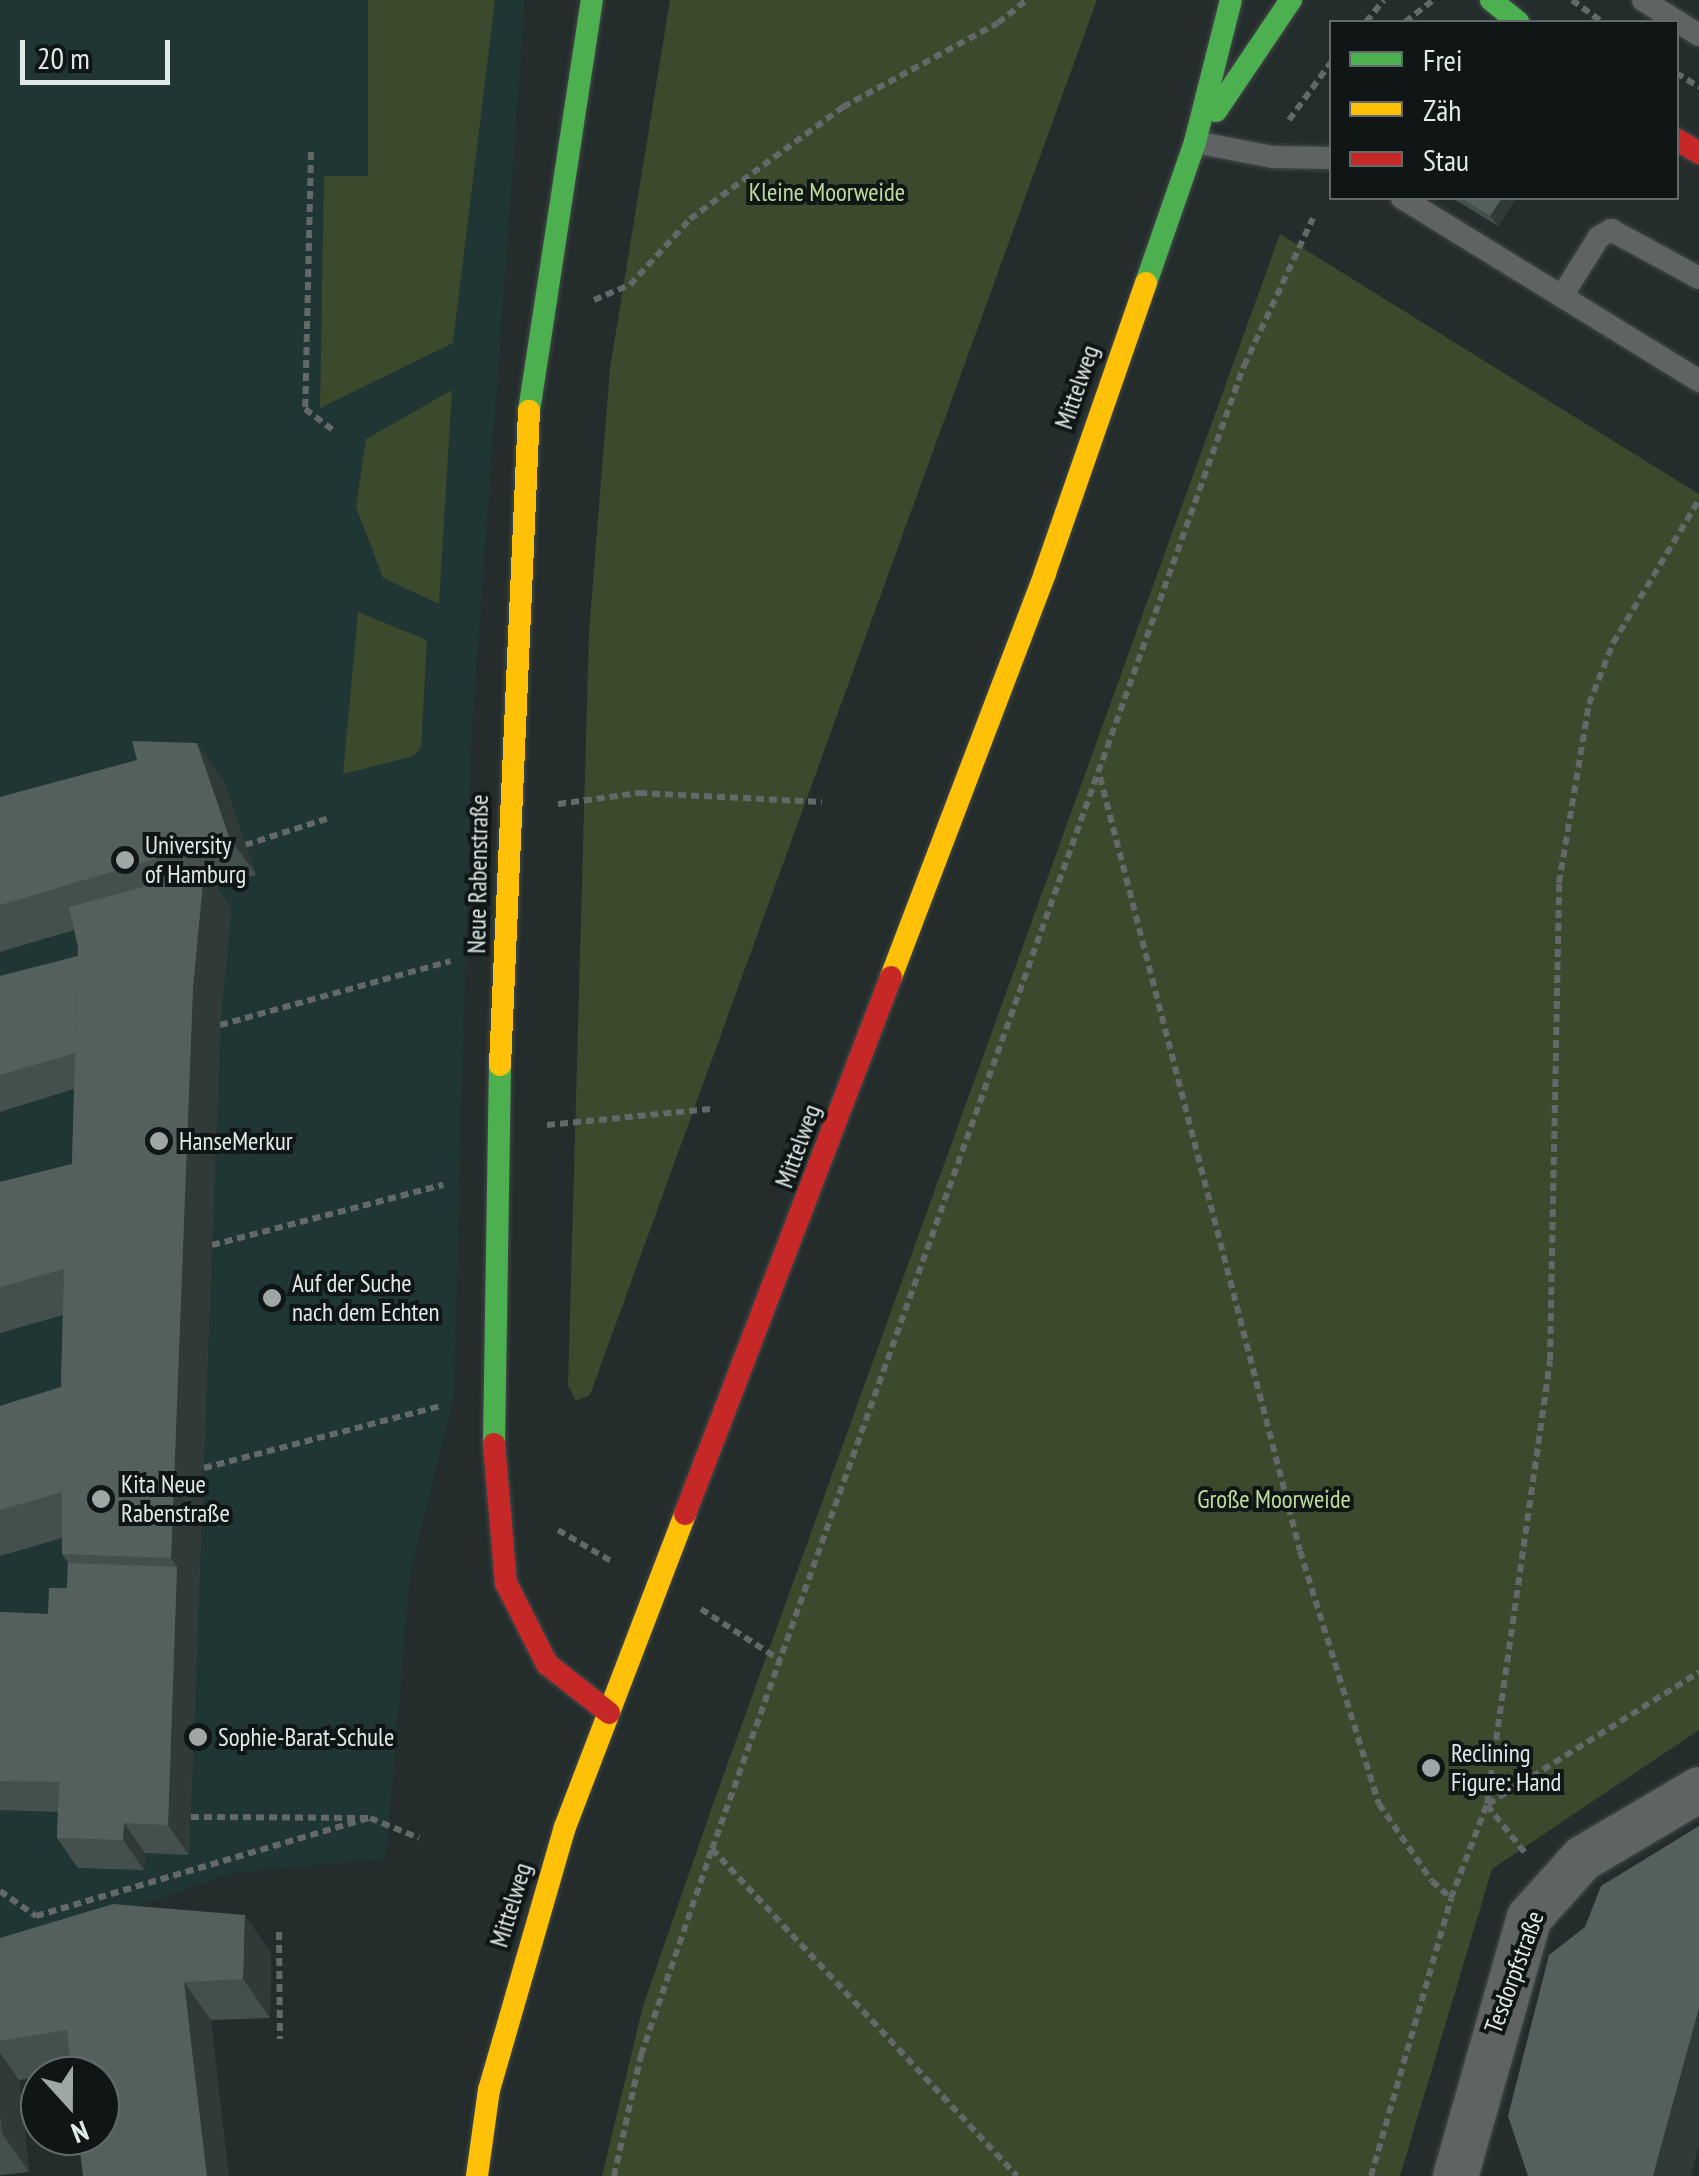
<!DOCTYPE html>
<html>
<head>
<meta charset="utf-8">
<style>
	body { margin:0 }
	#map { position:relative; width:1699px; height:2176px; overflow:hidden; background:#242c2c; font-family:"PT Sans Narrow",sans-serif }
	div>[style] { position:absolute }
	.built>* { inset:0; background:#1f3634 }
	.green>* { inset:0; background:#3b492c }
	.path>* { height:6px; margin-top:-3px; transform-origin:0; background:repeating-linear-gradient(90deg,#636868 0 8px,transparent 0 13px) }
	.roads { filter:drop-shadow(0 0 2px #434949) drop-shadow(0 0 2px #434949) }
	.lane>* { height:22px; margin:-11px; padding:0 11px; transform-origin:11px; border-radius:11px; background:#5f6363 }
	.street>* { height:45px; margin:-22.5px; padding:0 22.5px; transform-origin:22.5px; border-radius:22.5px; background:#5f6363 }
	.fast>* { height:22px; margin:-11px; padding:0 11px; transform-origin:11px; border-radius:11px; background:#4caf50 }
	.slow>* { height:22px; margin:-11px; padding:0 11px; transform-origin:11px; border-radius:11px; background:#ffc107 }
	.jam>* { height:22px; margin:-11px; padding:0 11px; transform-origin:11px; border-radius:11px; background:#c62828 }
	.wall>* { inset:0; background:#44504b }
	.shaded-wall>* { inset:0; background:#303a37 }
	.building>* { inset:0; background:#54605c }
	.dots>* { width:28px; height:28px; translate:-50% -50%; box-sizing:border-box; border:5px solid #101616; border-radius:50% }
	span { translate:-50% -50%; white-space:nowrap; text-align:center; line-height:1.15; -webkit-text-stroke:8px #101616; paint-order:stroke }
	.park-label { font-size:25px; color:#bddc9a }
	.street-label { font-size:25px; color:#dfe9e8 }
	.poi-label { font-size:25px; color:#dfe9e8 }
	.left { translate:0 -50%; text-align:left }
	.legend { position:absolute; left:1329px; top:20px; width:350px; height:180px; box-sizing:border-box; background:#101616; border:2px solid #636a6a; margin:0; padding:12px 18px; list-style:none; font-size:30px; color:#dfe9e8 }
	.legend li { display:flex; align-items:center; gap:20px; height:50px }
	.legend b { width:50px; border:2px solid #636a6a }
	.north { position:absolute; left:20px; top:2056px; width:100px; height:100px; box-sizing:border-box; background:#101616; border:2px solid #636a6a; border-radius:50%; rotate:159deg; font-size:28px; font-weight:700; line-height:40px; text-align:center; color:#dfe9e8 }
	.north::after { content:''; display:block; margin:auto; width:35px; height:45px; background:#9ea7a6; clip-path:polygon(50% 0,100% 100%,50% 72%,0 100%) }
	.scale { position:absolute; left:20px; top:40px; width:150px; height:45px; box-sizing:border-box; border:5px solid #dfe9e8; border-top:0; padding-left:12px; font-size:30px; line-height:35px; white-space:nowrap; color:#dfe9e8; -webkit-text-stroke:8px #101616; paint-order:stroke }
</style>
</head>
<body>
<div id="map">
	<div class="built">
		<i style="clip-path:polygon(0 0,525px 0,471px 746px,454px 1398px,410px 1575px,386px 1859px,233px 1873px,0 1954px)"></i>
	</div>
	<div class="green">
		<i style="clip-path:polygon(368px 0,495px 0,453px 343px,320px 408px,324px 176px,368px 176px)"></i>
		<i style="clip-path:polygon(670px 0,1097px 0,590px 1395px,576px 1401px,568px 1385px,589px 632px,610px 368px)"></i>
		<i style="clip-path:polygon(1280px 234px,1699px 494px,1699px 1730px,1492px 1869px,1400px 2176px,602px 2176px,643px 2006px,712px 1807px)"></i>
		<i style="clip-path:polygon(452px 390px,439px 604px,383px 578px,356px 507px,366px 439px)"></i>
		<i style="clip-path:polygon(358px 612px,427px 640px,421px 747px,414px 756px,343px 774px)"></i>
	</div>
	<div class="path">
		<i style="left:1572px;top:0;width:37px;rotate:36deg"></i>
		<i style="left:1366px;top:22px;width:28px;rotate:-51deg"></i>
		<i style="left:1405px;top:22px;width:36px;rotate:-38deg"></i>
		<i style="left:1676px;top:73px;width:27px;rotate:31deg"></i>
		<i style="left:1289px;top:120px;width:73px;rotate:-53.9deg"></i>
		<i style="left:311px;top:152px;width:257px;rotate:91.3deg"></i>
		<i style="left:305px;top:409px;width:34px;rotate:37deg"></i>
		<i style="left:594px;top:300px;width:39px;rotate:-23deg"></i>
		<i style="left:630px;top:285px;width:89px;rotate:-47.7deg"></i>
		<i style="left:690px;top:219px;width:190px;rotate:-36.2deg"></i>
		<i style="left:843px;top:107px;width:176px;rotate:-28.5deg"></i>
		<i style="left:998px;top:23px;width:36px;rotate:-39deg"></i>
		<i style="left:1100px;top:777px;width:799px;rotate:75.51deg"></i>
		<i style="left:1300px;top:1551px;width:265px;rotate:72.7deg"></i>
		<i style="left:1379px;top:1804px;width:93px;rotate:55.5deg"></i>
		<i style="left:1432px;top:1881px;width:25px;rotate:42deg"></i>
		<i style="left:558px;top:804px;width:82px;rotate:-7.7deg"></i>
		<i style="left:639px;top:793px;width:183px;rotate:2.8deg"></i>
		<i style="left:245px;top:845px;width:88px;rotate:-17.8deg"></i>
		<i style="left:220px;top:1025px;width:239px;rotate:-15.5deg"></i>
		<i style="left:547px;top:1125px;width:164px;rotate:-5.6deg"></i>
		<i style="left:212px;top:1245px;width:239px;rotate:-14.6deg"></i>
		<i style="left:204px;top:1468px;width:244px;rotate:-14.7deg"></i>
		<i style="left:558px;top:1530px;width:61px;rotate:30.3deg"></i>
		<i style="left:701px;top:1609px;width:94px;rotate:32.8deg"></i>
		<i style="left:1488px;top:1804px;width:249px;rotate:-32deg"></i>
		<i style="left:1487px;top:1805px;width:63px;rotate:51.5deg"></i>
		<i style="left:191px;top:1817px;width:179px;rotate:0.3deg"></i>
		<i style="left:370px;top:1818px;width:53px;rotate:22.2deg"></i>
		<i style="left:712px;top:1849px;width:447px;rotate:47deg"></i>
		<i style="left:0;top:1891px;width:44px;rotate:34.8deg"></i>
		<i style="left:36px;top:1916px;width:348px;rotate:-16.4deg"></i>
		<i style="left:279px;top:1932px;width:107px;rotate:89.5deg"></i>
		<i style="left:614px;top:2176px;width:124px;rotate:-77.4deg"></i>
		<i style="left:641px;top:2055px;width:218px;rotate:-71deg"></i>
		<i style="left:712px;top:1849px;width:1576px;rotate:-70.27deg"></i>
		<i style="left:1244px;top:366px;width:163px;rotate:-65deg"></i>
		<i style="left:1371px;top:2176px;width:289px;rotate:-73.9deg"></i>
		<i style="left:1451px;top:1898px;width:101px;rotate:-69deg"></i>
		<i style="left:1487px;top:1804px;width:448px;rotate:-81.9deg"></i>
		<i style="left:1550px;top:1360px;width:477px;rotate:-88.9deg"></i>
		<i style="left:1559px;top:883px;width:181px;rotate:-80.5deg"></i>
		<i style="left:1589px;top:704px;width:66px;rotate:-68.5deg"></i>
		<i style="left:1613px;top:643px;width:167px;rotate:-59deg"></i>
	</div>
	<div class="roads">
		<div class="lane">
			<i style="left:1643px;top:0;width:66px;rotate:32deg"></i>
			<i style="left:1195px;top:142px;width:79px;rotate:10.9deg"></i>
			<i style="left:1273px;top:157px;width:59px;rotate:1deg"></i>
			<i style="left:1402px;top:198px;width:349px;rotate:31.6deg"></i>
			<i style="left:1562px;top:296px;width:70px;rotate:-57.9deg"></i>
			<i style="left:1599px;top:237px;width:14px;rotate:-30deg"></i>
			<i style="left:1611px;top:230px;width:100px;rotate:28.6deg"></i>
		</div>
		<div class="street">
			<i style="left:1455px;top:2176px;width:269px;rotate:-74.1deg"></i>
			<i style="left:1529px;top:1917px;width:79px;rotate:-48.1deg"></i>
			<i style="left:1582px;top:1858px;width:136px;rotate:-30.5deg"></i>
		</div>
		<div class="fast">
			<i style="left:1491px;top:0;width:35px;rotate:39deg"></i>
			<i style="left:1216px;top:111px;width:134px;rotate:-56deg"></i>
			<i style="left:1146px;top:283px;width:149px;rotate:-70.8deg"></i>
			<i style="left:1195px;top:142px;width:146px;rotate:-75.8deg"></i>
			<i style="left:529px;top:411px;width:416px;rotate:-81.3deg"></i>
			<i style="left:494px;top:1444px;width:379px;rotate:-89.1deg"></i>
		</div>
		<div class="slow">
			<i style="left:891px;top:977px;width:432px;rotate:-69.1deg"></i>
			<i style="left:1045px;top:573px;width:307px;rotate:-70.8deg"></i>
			<i style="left:500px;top:1065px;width:655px;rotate:-87.46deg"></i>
			<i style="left:477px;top:2176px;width:87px;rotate:-82.1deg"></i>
			<i style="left:489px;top:2090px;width:274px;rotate:-73.9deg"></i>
			<i style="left:565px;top:1827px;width:335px;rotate:-69deg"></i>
		</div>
		<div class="jam">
			<i style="left:1676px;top:139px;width:27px;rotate:31deg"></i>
			<i style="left:494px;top:1444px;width:140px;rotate:85.1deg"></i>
			<i style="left:506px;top:1583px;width:91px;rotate:63.2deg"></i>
			<i style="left:547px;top:1664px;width:79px;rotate:38.3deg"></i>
			<i style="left:685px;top:1514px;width:575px;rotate:-69.01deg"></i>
		</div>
	</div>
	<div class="wall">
		<i style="clip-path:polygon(1452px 198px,1516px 198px,1498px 226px)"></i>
		<i style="clip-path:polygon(224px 782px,256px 875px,216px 887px,231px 909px,220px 1025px,189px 1855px,145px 1853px,144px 1870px,78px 1868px,57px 1838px,58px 1812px,0 1810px,0 1612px,48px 1614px,67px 1588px,68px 1563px,62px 1554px,62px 1538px,0 1556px,0 1406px,61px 1387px,63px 1315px,0 1333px,0 1182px,72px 1164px,74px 1089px,0 1112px,0 976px,78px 956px,78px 946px,74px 930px,0 952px,0 797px)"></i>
		<i style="clip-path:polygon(0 1938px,271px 1953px,270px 2018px,211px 2020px,71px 2072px,19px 2080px,29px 2172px,0 2175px)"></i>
	</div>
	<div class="shaded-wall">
		<i style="clip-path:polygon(1502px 198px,1516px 198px,1498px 226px,1490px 216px)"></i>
		<i style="clip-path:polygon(197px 743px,224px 782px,256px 875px,229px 837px)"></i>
		<i style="clip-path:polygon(204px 871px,231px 909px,220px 1025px,189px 1855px,168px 1825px,177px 1567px,171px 1558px,193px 987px)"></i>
		<i style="clip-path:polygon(124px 1823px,145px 1853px,144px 1870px,123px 1840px)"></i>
		<i style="clip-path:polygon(245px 1915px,271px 1953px,270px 2018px,243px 1979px)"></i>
		<i style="clip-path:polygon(184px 1982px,211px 2020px,229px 2176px,207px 2176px)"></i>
		<i style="clip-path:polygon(1699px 2008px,1699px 2146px,1691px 2176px,1653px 2176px)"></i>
		<i style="clip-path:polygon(0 2053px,19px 2080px,29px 2172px,2px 2133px,0 2114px)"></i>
	</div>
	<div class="building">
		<i style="clip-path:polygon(1461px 198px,1502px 198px,1490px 216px)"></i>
		<i style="clip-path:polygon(132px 741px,197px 743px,229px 837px,0 905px,0 797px,137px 760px)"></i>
		<i style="clip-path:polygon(204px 871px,193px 987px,171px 1558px,62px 1554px,62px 1492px,0 1510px,0 1406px,61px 1387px,64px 1269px,0 1287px,0 1182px,72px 1164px,78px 946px,69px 907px)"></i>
		<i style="clip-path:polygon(78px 956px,75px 1053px,0 1075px,0 976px)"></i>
		<i style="clip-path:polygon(68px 1563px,177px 1567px,168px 1825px,124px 1823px,123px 1840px,57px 1838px,59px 1782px,0 1781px,0 1612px,48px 1614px,49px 1588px,67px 1588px)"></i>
		<i style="clip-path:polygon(1699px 1826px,1699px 2008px,1653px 2176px,1528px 2176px,1508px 2116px,1549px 1955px,1585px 1927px,1601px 1886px)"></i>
		<i style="clip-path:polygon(113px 1904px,245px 1915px,243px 1979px,184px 1982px,207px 2176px,83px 2176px,78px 2136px,100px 2136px,100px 2076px,72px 2076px,67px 2030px,0 2041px,0 1938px)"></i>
	</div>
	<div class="dots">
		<i style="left:125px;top:860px;background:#9ea7a6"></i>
		<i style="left:159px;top:1141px;background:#9ea7a6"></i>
		<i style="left:272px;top:1298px;background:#9ea7a6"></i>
		<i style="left:101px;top:1499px;background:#9ea7a6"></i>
		<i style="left:198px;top:1737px;background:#9ea7a6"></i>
		<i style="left:1431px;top:1768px;background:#9ea7a6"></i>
	</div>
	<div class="park-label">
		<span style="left:827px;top:192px">Kleine Moorweide</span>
		<span style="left:1274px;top:1499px">Große Moorweide</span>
	</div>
	<div class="street-label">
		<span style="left:1077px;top:387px;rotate:-71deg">Mittelweg</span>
		<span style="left:478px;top:874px;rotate:-89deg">Neue Rabenstraße</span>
		<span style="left:798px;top:1146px;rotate:-70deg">Mittelweg</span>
		<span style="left:511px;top:1905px;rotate:-73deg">Mittelweg</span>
		<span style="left:1514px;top:1972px;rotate:-70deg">Tesdorpfstraße</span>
	</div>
	<div class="poi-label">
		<span class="left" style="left:145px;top:860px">University<br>of Hamburg</span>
		<span class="left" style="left:179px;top:1141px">HanseMerkur</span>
		<span class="left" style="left:292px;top:1298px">Auf der Suche<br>nach dem Echten</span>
		<span class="left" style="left:121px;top:1499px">Kita Neue<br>Rabenstraße</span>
		<span class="left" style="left:218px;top:1737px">Sophie-Barat-Schule</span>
		<span class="left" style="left:1451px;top:1768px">Reclining<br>Figure: Hand</span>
	</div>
	<ul class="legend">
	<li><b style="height:12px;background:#4caf50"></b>Frei</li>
	<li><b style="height:12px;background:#ffc107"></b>Zäh</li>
	<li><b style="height:12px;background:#c62828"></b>Stau</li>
	</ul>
	<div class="north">N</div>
	<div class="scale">20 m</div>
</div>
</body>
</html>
